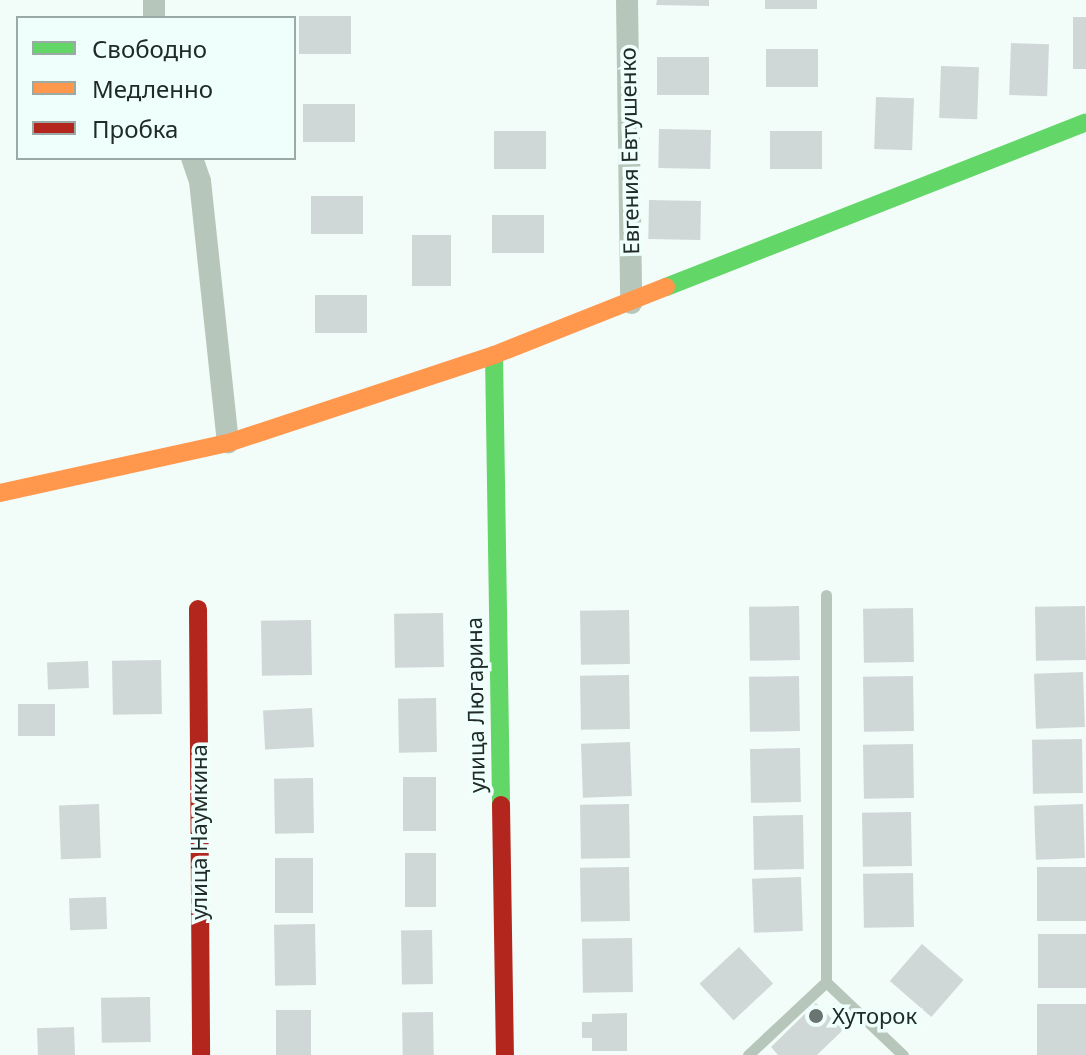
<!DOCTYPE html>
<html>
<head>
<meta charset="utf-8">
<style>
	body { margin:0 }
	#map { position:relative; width:1086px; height:1055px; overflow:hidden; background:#f2fcf9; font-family:"Noto Sans",sans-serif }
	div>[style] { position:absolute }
	.building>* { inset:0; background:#cfd8d7; transform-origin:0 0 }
	.lane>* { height:11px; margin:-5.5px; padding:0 5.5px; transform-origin:5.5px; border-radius:5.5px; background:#b7c6ba }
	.street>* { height:22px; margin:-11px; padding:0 11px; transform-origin:11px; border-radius:11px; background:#b7c6ba }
	.fast>* { height:18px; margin:-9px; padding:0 9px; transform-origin:9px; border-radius:9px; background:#63d668 }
	.slow>* { height:18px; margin:-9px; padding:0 9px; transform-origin:9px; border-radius:9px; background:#ff974d }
	.jam>* { height:18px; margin:-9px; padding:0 9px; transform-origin:9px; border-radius:9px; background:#b3261e }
	.dots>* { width:22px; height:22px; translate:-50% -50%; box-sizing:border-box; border:4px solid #effffb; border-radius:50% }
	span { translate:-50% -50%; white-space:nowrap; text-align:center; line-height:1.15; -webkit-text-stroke:7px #effffb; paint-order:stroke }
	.street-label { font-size:22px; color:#202a27 }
	.poi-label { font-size:22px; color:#202a27 }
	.left { translate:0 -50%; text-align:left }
	.legend { position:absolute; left:16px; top:16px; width:280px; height:144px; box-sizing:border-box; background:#effffb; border:2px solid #9caaa6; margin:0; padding:10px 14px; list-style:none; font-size:24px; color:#202a27 }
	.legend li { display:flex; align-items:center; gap:16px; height:40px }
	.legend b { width:40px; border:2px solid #9caaa6 }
</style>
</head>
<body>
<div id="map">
	<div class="building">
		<i style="clip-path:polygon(657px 0,709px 0,709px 6px,656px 5px)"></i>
		<i style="left:765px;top:0;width:52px;height:9px"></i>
		<i style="left:299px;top:16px;width:52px;height:38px"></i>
		<i style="left:1073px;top:17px;width:13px;height:52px"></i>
		<i style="left:1011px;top:43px;width:38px;height:52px;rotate:2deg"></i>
		<i style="left:766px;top:49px;width:52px;height:38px"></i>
		<i style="left:657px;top:57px;width:52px;height:38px"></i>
		<i style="left:941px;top:66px;width:38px;height:52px;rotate:2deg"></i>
		<i style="left:876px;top:97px;width:38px;height:52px;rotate:2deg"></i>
		<i style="left:303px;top:104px;width:52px;height:38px"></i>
		<i style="left:659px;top:129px;width:52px;height:39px;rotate:1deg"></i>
		<i style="left:494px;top:131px;width:52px;height:38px"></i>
		<i style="left:770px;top:131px;width:52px;height:38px"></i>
		<i style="left:363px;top:196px;width:38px;height:52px;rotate:90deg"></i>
		<i style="left:649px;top:200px;width:52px;height:39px;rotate:1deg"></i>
		<i style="left:492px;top:215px;width:52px;height:38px"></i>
		<i style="left:412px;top:235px;width:39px;height:51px"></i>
		<i style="left:315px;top:295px;width:52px;height:38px"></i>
		<i style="left:799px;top:606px;width:54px;height:50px;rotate:89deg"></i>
		<i style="left:1085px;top:606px;width:54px;height:50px;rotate:89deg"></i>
		<i style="left:913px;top:608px;width:54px;height:50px;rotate:89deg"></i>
		<i style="left:629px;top:610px;width:54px;height:49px;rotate:89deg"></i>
		<i style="left:443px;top:613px;width:54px;height:49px;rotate:89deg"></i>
		<i style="left:311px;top:620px;width:55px;height:50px;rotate:89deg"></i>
		<i style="left:161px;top:660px;width:54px;height:49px;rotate:89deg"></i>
		<i style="left:88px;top:661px;width:27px;height:41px;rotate:88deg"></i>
		<i style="left:1083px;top:672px;width:55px;height:49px;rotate:88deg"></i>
		<i style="left:629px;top:675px;width:54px;height:49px;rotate:89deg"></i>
		<i style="left:799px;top:676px;width:55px;height:50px;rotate:89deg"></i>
		<i style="left:913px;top:676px;width:55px;height:50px;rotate:89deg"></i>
		<i style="left:436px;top:698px;width:54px;height:38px;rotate:89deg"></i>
		<i style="left:18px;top:704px;width:37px;height:32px"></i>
		<i style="left:312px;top:708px;width:39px;height:49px;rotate:87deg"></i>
		<i style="left:1082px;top:739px;width:54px;height:50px;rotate:89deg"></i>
		<i style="left:630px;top:742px;width:54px;height:49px;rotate:88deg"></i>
		<i style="left:913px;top:744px;width:54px;height:50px;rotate:89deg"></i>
		<i style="left:800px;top:748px;width:54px;height:50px;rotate:89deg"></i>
		<i style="left:403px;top:777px;width:33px;height:54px"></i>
		<i style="left:313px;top:778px;width:55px;height:39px;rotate:89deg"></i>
		<i style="left:99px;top:804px;width:54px;height:40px;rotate:88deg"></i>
		<i style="left:629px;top:804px;width:54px;height:49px;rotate:89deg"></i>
		<i style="left:1083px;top:804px;width:54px;height:49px;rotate:88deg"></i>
		<i style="left:911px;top:812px;width:54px;height:49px;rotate:89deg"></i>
		<i style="left:803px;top:815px;width:54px;height:50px;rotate:89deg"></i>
		<i style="left:436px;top:853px;width:54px;height:31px;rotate:90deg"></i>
		<i style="left:313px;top:858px;width:55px;height:38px;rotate:90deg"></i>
		<i style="left:629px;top:867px;width:54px;height:49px;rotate:89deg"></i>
		<i style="left:1086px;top:867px;width:54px;height:49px;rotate:90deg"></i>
		<i style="left:913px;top:873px;width:54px;height:50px;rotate:89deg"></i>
		<i style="left:801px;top:877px;width:54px;height:49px;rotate:88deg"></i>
		<i style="left:106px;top:897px;width:32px;height:37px;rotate:88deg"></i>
		<i style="left:315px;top:924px;width:61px;height:41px;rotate:89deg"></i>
		<i style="left:432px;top:930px;width:54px;height:31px;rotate:89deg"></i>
		<i style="left:1086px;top:934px;width:54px;height:48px;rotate:90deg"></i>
		<i style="left:632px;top:938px;width:54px;height:50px;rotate:89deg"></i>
		<i style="left:922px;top:944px;width:55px;height:49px;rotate:41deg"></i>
		<i style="left:739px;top:947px;width:50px;height:54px;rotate:47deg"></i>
		<i style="left:150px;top:997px;width:45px;height:49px;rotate:89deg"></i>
		<i style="clip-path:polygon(816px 1003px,843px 1030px,817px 1055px,778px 1055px,771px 1047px)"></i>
		<i style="left:1086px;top:1004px;width:51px;height:49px;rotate:90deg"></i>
		<i style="left:311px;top:1010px;width:45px;height:35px;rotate:90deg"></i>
		<i style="left:433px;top:1012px;width:43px;height:31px;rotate:89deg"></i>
		<i style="clip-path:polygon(627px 1013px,627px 1051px,592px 1051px,592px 1038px,582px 1038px,582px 1022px,592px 1022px,592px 1014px)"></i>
		<i style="left:74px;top:1027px;width:28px;height:37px;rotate:88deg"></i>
	</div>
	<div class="lane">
		<i style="left:826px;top:595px;width:387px;rotate:90deg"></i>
		<i style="left:826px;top:982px;width:106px;rotate:43.5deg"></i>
		<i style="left:748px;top:1055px;width:107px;rotate:-43.1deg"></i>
	</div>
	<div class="street">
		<i style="left:154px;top:0;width:18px;rotate:90deg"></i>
		<i style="left:627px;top:0;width:303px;rotate:89.2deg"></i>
		<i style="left:192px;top:158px;width:24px;rotate:71deg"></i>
		<i style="left:200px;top:181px;width:263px;rotate:83.9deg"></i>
	</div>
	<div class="fast">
		<i style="left:666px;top:287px;width:451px;rotate:-21.4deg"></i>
		<i style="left:494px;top:355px;width:450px;rotate:89.1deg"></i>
	</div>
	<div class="slow">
		<i style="left:0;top:493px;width:233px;rotate:-12.4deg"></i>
		<i style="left:228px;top:443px;width:280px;rotate:-18.3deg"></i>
		<i style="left:494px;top:355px;width:185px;rotate:-21.6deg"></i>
	</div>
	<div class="jam">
		<i style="left:198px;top:609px;width:446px;rotate:89.6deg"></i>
		<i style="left:501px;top:805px;width:250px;rotate:89.1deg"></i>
	</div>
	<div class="dots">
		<i style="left:816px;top:1016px;background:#6a7470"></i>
	</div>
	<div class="street-label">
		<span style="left:629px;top:151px;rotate:-91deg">Евгения Евтушенко</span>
		<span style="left:475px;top:705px;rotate:-91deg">улица Люгарина</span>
		<span style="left:199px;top:832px;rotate:-90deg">улица Наумкина</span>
	</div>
	<div class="poi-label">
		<span class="left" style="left:832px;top:1016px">Хуторок</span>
	</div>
	<ul class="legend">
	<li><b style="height:10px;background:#63d668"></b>Свободно</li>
	<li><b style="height:10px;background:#ff974d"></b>Медленно</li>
	<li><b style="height:10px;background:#b3261e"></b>Пробка</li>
	</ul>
</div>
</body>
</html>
